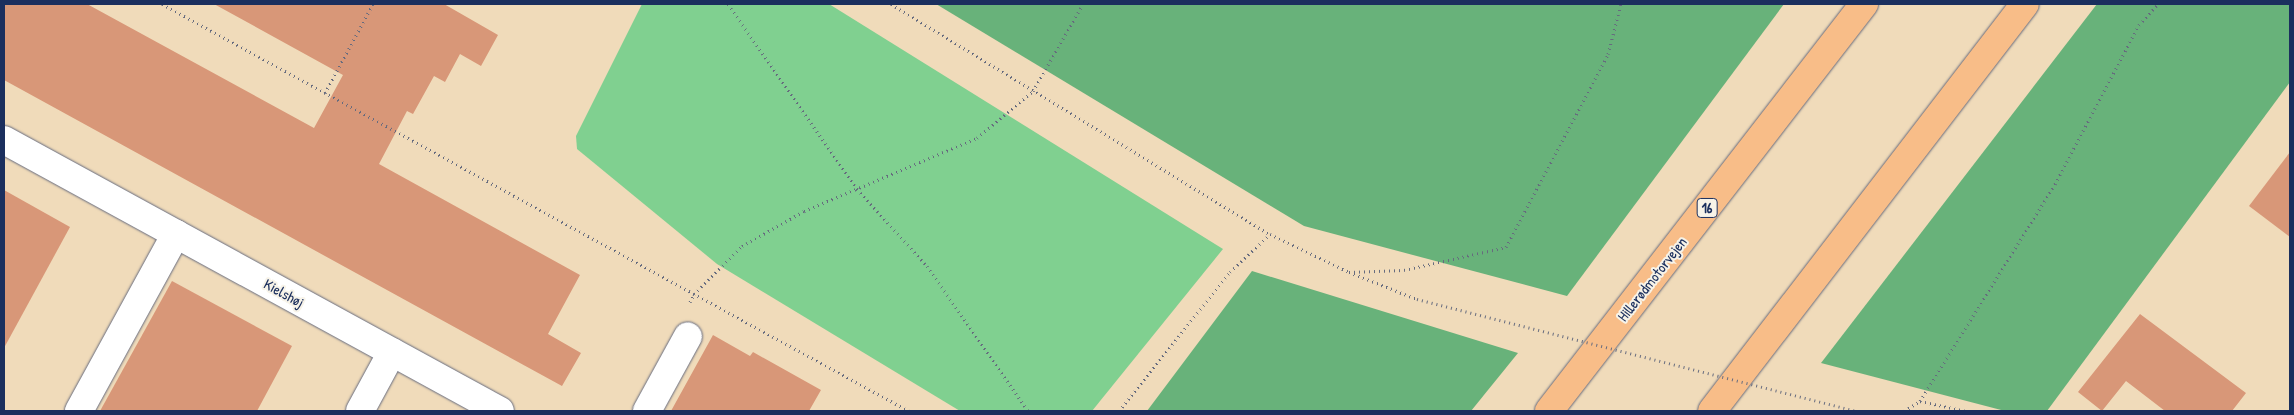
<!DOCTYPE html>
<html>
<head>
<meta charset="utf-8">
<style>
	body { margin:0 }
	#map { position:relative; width:2294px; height:415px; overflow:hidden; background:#f0dbba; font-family:"Patrick Hand",sans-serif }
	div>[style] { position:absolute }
	.green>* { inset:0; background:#80d090 }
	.forest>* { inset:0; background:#68b27a }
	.building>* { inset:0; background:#d89778 }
	.path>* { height:3px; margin-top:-1.5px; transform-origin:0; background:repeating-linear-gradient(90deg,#666b7e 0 1px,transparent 0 5px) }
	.roads { filter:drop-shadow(0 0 1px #666b7e) drop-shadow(0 0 1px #666b7e) }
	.minor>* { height:28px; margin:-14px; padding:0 14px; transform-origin:14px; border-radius:14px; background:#fff }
	.motorway>* { height:28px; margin:-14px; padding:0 14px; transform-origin:14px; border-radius:14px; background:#f8bd88 }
	.path-bridge>* { height:3px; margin-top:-1.5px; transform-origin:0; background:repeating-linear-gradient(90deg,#666b7e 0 1px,transparent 0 5px) }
	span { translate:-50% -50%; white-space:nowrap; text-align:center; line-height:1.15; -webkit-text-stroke:4px #f7f3e8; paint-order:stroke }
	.shield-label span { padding:1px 4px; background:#f7f3e8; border:1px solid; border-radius:4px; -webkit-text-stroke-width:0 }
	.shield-label { font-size:14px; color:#1b2f5e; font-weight:700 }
	.street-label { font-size:15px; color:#1b2f5e }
	.frame { position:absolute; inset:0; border:5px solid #1b2f5e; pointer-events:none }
</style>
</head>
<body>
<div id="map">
	<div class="green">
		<i style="clip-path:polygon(642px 4px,829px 4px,1223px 249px,1092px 411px,960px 411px,717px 264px,577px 149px,576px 136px)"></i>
	</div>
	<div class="forest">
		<i style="clip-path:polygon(936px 4px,1784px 4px,1567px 296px,1304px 226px)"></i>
		<i style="clip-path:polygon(2097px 4px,2290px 4px,2290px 82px,2047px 411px,2005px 411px,1821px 363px)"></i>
		<i style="clip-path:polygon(1252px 271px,1518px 353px,1471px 411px,1147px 411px)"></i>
	</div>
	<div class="building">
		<i style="clip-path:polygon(4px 4px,87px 4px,314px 128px,343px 75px,214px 4px,444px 4px,498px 35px,481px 66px,460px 54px,445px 82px,434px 76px,413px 114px,407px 111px,379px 164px,580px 275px,548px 334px,581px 353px,562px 386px,4px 80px)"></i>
		<i style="clip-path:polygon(2290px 152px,2290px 237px,2249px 206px)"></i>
		<i style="clip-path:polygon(4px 190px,70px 227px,4px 348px)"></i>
		<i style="clip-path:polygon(172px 281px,292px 346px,257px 411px,100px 411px)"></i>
		<i style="clip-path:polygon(2140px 314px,2246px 393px,2232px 411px,2165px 411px,2126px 381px,2102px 411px,2078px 392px)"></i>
		<i style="clip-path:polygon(713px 335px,750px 356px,753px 352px,821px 390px,809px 411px,671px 411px)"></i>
	</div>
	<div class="path">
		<i style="left:162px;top:4px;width:851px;rotate:28.58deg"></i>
		<i style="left:728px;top:4px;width:226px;rotate:55.1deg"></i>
		<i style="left:857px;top:189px;width:104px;rotate:47.7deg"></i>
		<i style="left:927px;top:266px;width:177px;rotate:55.1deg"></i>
		<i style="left:891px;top:4px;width:443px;rotate:31.3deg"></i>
		<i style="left:325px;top:93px;width:101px;rotate:-61.7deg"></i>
		<i style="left:1349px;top:272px;width:55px;rotate:-2.1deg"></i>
		<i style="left:1404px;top:270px;width:105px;rotate:-12.7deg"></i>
		<i style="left:1506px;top:247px;width:218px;rotate:-62.1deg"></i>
		<i style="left:1608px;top:54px;width:52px;rotate:-75.4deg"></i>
		<i style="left:690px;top:302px;width:9px;rotate:-63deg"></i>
		<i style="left:694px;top:294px;width:68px;rotate:-45deg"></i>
		<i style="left:742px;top:246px;width:71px;rotate:-29.4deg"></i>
		<i style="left:804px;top:211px;width:188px;rotate:-22.9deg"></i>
		<i style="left:977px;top:138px;width:73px;rotate:-40deg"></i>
		<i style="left:1033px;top:91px;width:100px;rotate:-60.1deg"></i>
		<i style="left:1920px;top:401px;width:256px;rotate:-58.1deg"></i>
		<i style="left:2055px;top:184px;width:180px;rotate:-62.2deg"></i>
		<i style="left:2139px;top:25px;width:28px;rotate:-48deg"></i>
		<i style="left:1119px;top:411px;width:178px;rotate:-51.4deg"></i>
		<i style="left:1230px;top:272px;width:55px;rotate:-43.5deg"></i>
		<i style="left:1270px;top:234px;width:88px;rotate:25.7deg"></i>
		<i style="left:1349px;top:272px;width:73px;rotate:21.7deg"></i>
		<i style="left:1904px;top:411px;width:19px;rotate:-32deg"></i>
		<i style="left:1920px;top:401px;width:47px;rotate:12.3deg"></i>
	</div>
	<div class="roads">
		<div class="minor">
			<i style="left:4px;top:140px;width:565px;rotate:28.65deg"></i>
			<i style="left:79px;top:411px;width:202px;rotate:-61.3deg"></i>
			<i style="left:360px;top:411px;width:67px;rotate:-61.5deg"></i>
			<i style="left:647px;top:411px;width:85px;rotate:-61.3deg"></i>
		</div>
		<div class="motorway">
			<i style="left:1549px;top:411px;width:515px;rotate:-52.26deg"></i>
			<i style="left:1712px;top:411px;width:513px;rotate:-52.44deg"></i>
		</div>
	</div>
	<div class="path-bridge">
		<i style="left:1417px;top:299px;width:454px;rotate:14.3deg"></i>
	</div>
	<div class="shield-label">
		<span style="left:1707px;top:208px">16</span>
	</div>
	<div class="street-label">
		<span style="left:1652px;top:279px;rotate:-52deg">Hillerødmotorvejen</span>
		<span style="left:284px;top:293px;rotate:29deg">Kielshøj</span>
	</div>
	<div class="frame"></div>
</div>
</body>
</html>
